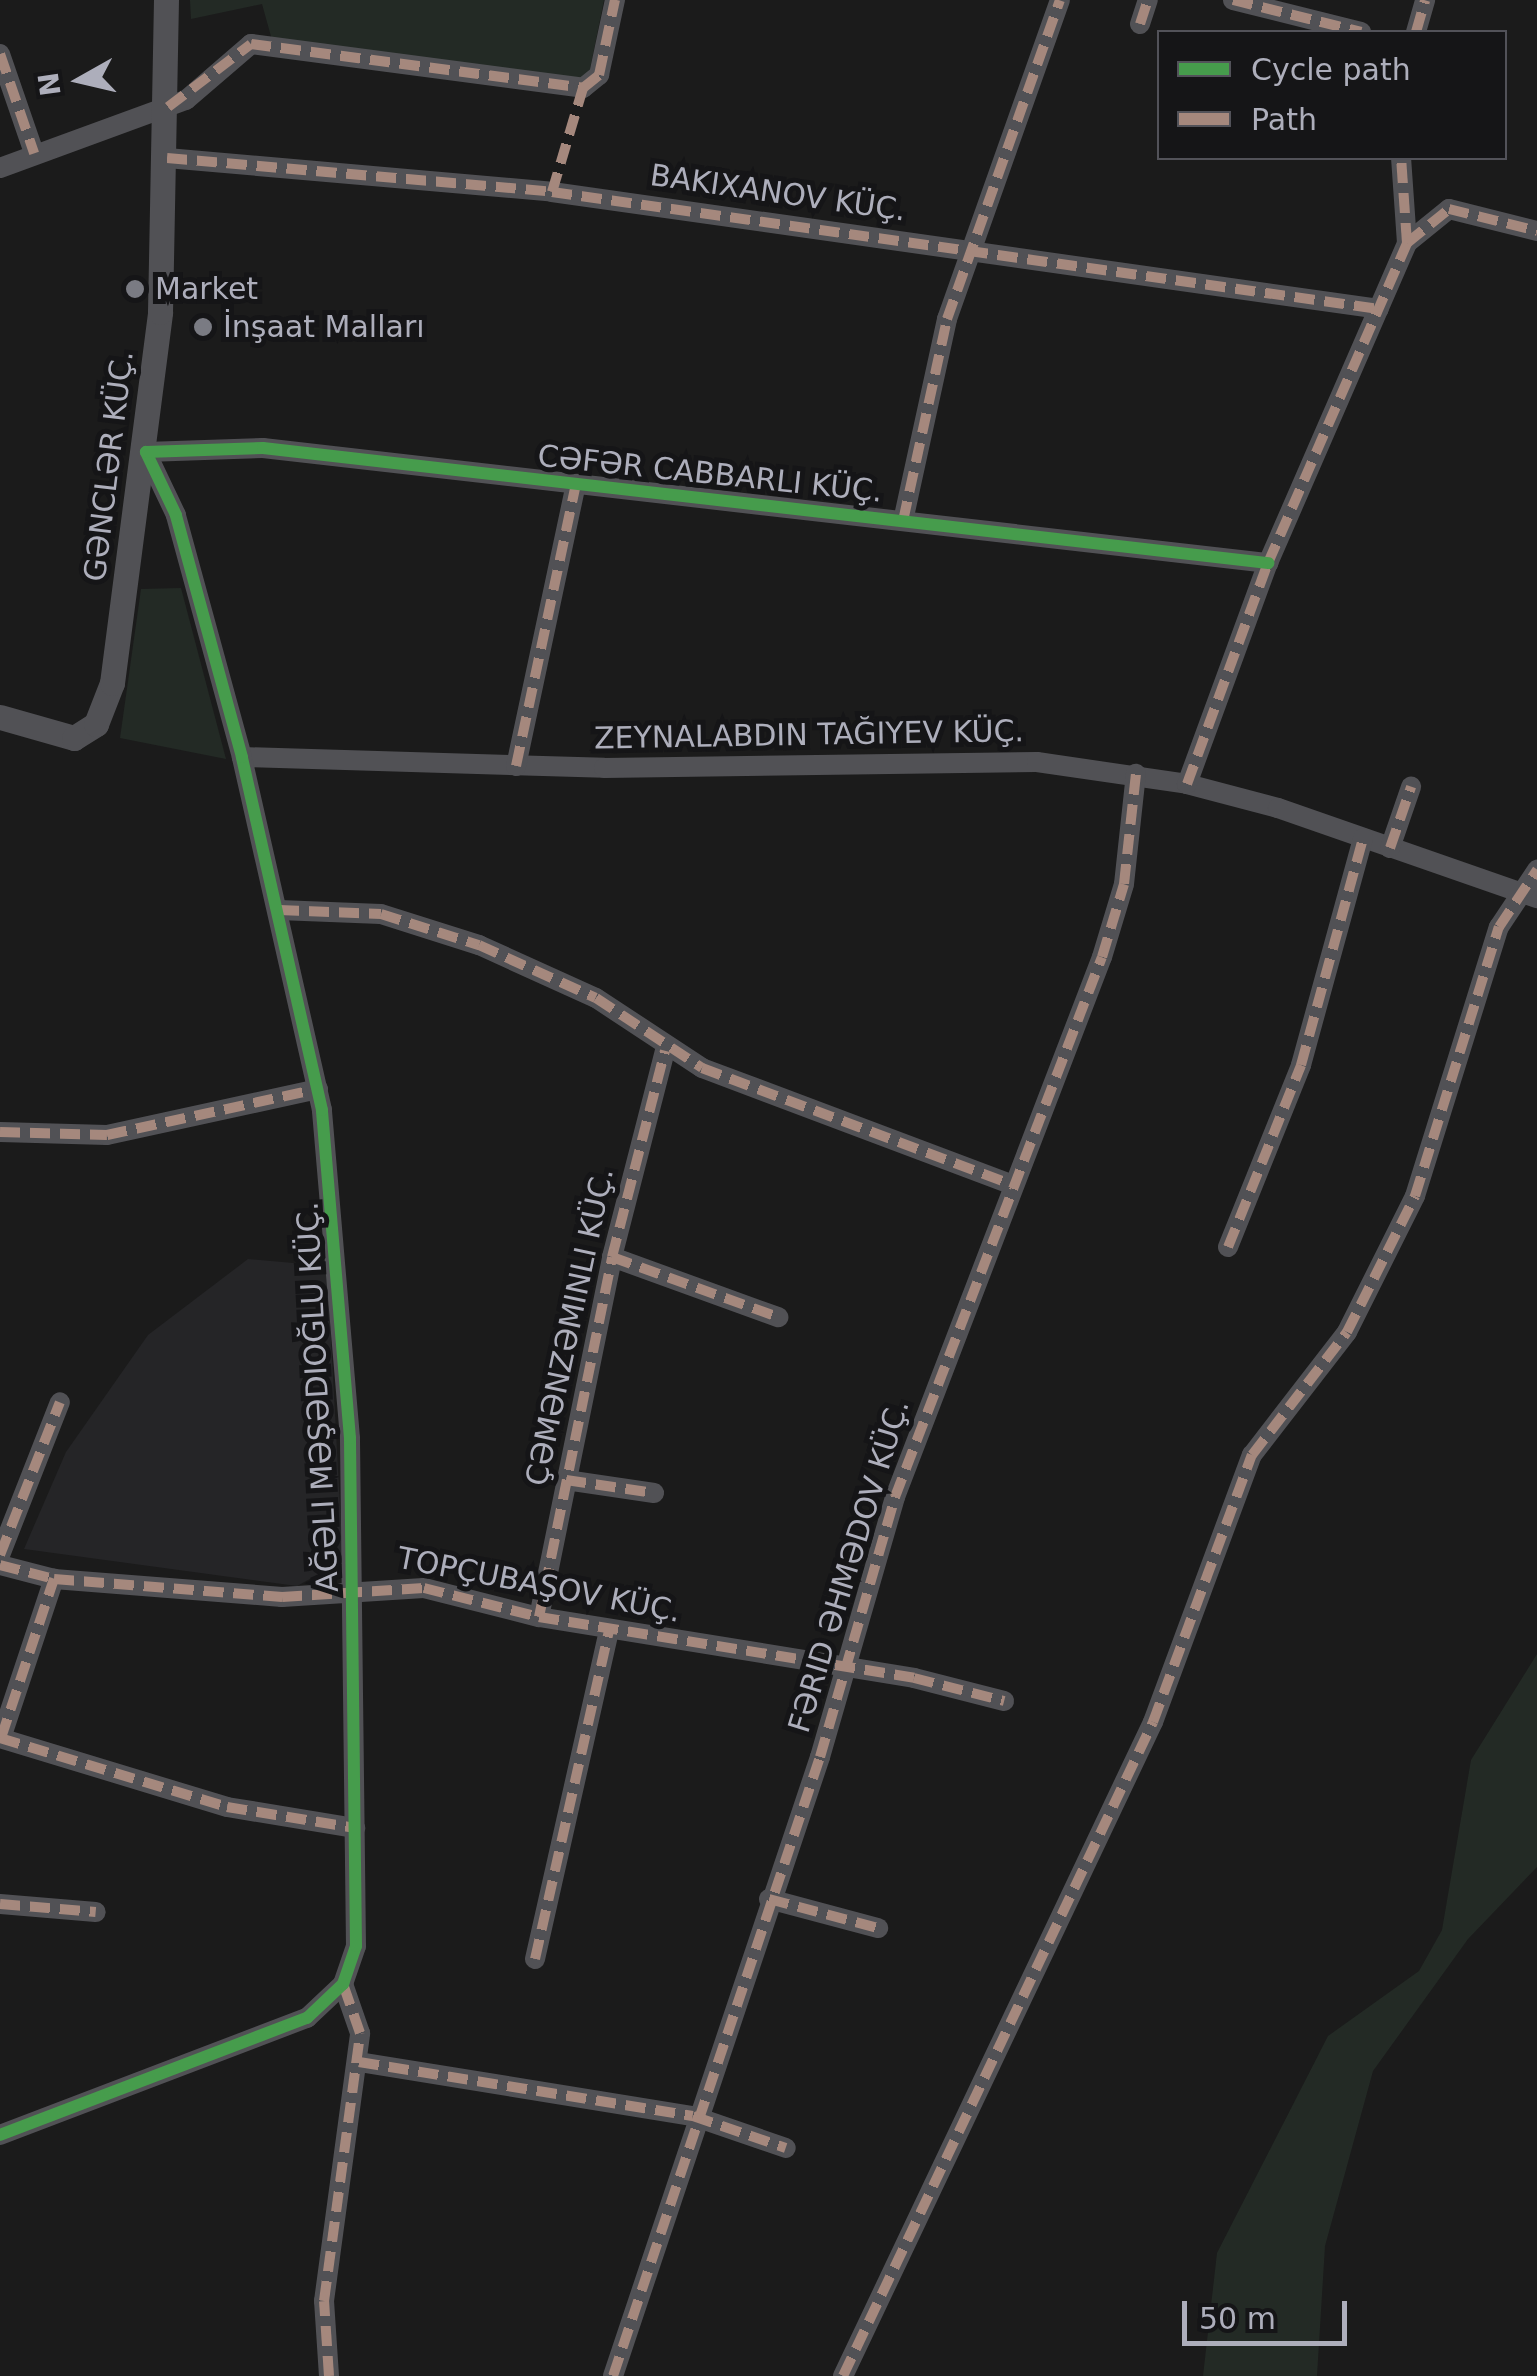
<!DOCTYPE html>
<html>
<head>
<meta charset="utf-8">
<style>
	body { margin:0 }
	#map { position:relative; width:1537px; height:2376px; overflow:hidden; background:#1b1b1b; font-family:"DejaVu Sans",sans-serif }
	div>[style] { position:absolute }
	.built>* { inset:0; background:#252527 }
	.green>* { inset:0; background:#232a25 }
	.minor>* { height:20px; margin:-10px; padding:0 10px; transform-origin:10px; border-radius:10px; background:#515155 }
	.tertiary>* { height:25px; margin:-12.5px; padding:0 12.5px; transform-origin:12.5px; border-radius:12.5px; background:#515155 }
	.quiet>* { height:10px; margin-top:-5px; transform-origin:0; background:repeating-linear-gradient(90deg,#a5887d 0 20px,transparent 0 30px) }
	.cycleway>* { height:12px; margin:-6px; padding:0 6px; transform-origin:6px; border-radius:6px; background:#469c4c }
	.dots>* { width:28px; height:28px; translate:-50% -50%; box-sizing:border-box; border:5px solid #151517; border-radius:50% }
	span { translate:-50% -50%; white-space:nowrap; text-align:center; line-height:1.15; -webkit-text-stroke:10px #151517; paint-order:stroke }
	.street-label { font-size:30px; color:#adaebb }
	.poi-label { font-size:30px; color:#adaebb }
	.left { translate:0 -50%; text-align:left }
	.legend { position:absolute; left:1157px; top:30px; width:350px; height:130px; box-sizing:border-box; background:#151517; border:2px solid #525259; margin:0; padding:12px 18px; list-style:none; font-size:30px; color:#adaebb }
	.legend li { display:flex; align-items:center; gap:20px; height:50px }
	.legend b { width:50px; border:2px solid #525259 }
	.north { position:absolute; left:30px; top:30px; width:100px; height:100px; -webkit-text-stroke:8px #151517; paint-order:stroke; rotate:262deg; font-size:28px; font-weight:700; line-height:40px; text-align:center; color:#adaebb }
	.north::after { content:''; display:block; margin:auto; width:35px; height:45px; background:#adaebb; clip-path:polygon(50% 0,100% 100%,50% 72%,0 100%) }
	.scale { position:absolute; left:1182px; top:2301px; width:165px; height:45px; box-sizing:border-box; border:5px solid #adaebb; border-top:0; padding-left:12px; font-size:30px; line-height:35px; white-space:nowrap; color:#adaebb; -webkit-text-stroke:8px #151517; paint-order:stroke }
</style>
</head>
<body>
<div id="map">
	<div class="built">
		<i style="clip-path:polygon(248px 1259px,327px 1266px,343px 1561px,297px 1586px,24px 1549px,66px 1452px,148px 1335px)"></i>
	</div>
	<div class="green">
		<i style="clip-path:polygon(190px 0,604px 0,588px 79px,272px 40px,262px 4px,191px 19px)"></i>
		<i style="clip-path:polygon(181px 588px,226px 759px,120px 738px,141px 589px)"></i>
		<i style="clip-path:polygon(1537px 1654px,1537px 1867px,1468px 1939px,1373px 2071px,1325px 2246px,1317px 2376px,1203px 2376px,1217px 2253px,1328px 2036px,1419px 1971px,1442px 1930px,1471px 1760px)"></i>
	</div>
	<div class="minor">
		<i style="left:1233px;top:0;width:132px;rotate:14deg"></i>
		<i style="left:1140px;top:24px;width:25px;rotate:-72deg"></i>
		<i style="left:1416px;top:32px;width:33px;rotate:-74deg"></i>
		<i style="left:0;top:54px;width:105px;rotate:71deg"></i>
		<i style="left:167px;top:158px;width:386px;rotate:5deg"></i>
		<i style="left:552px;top:192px;width:835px;rotate:8.05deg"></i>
		<i style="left:0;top:168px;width:198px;rotate:-20.1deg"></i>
		<i style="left:186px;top:100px;width:86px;rotate:-40.7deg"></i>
		<i style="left:251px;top:44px;width:335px;rotate:7.5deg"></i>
		<i style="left:583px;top:88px;width:21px;rotate:-39deg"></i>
		<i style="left:599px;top:75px;width:77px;rotate:-78deg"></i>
		<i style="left:1407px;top:243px;width:54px;rotate:-39deg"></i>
		<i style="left:1449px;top:209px;width:91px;rotate:14deg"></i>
		<i style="left:903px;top:521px;width:207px;rotate:-77.7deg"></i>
		<i style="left:947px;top:319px;width:338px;rotate:-70.5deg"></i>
		<i style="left:242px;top:757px;width:362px;rotate:1.7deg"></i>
		<i style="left:604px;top:768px;width:433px;rotate:-0.8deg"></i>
		<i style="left:1037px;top:762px;width:152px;rotate:8.3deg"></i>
		<i style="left:1187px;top:784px;width:94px;rotate:14.8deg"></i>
		<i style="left:1278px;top:808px;width:274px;rotate:19.2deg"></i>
		<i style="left:516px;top:766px;width:288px;rotate:-78deg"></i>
		<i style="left:1187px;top:784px;width:235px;rotate:-69.9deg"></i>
		<i style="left:1268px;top:563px;width:349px;rotate:-66.5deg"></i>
		<i style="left:1407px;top:243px;width:85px;rotate:-94deg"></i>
		<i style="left:1390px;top:848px;width:65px;rotate:-71deg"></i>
		<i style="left:279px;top:910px;width:102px;rotate:2.2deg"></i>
		<i style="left:381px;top:914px;width:103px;rotate:17.6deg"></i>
		<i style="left:479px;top:945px;width:128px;rotate:24.4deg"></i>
		<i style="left:596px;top:998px;width:127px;rotate:33.4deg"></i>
		<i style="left:702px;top:1068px;width:332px;rotate:20.6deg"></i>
		<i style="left:0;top:1132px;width:107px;rotate:1.6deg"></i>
		<i style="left:107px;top:1135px;width:216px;rotate:-12.3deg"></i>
		<i style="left:1228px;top:1247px;width:196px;rotate:-68.1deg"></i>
		<i style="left:1301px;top:1065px;width:235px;rotate:-74.7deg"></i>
		<i style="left:612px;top:1257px;width:177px;rotate:19.9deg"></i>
		<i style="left:566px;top:1480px;width:89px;rotate:8.4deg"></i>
		<i style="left:0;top:1555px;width:164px;rotate:-68.6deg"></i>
		<i style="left:0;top:1565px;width:56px;rotate:14.5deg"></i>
		<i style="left:54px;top:1579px;width:229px;rotate:4.5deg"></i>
		<i style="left:282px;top:1597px;width:142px;rotate:-3.6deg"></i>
		<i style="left:424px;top:1588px;width:119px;rotate:14.2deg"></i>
		<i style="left:539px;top:1617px;width:380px;rotate:9.2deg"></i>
		<i style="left:914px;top:1678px;width:93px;rotate:14.3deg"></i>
		<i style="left:539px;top:1617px;width:367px;rotate:-78.5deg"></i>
		<i style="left:612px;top:1257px;width:213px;rotate:-75.6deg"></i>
		<i style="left:0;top:1738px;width:237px;rotate:16.9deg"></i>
		<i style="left:227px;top:1807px;width:130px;rotate:9.3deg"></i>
		<i style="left:1px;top:1738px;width:168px;rotate:-71.6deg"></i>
		<i style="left:769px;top:1899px;width:113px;rotate:14.9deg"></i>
		<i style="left:0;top:1904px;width:96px;rotate:4.8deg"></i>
		<i style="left:535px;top:1959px;width:337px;rotate:-77.3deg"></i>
		<i style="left:359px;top:2062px;width:338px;rotate:9.2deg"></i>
		<i style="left:693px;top:2116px;width:98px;rotate:19deg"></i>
		<i style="left:0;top:2135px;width:329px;rotate:-20.9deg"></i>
		<i style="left:307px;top:2018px;width:50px;rotate:-43.4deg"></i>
		<i style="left:343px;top:1984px;width:40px;rotate:-71.1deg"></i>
		<i style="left:356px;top:1946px;width:508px;rotate:-90.68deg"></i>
		<i style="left:350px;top:1438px;width:329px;rotate:-94.9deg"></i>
		<i style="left:322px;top:1110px;width:362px;rotate:-102.8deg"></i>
		<i style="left:242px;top:757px;width:251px;rotate:-105.3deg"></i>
		<i style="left:176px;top:515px;width:70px;rotate:-115.5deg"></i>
		<i style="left:146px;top:452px;width:117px;rotate:-2deg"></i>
		<i style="left:263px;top:448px;width:1012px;rotate:6.53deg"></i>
		<i style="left:329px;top:2376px;width:75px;rotate:-93.8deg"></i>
		<i style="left:324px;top:2301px;width:270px;rotate:-82.3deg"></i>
		<i style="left:360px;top:2033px;width:52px;rotate:-109.1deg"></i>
		<i style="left:613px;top:2376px;width:653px;rotate:-71.51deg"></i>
		<i style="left:820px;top:1757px;width:271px;rotate:-73.9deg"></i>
		<i style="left:895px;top:1497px;width:578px;rotate:-69.03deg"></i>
		<i style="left:1102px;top:957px;width:76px;rotate:-73.2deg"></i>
		<i style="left:1124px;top:884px;width:111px;rotate:-83.8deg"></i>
		<i style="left:843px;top:2376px;width:724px;rotate:-64.64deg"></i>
		<i style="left:1153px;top:1722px;width:285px;rotate:-69.7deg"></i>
		<i style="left:1252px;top:1455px;width:155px;rotate:-52.3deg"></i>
		<i style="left:1347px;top:1332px;width:152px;rotate:-63.4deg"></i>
		<i style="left:1415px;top:1196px;width:282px;rotate:-72.7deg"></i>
		<i style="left:1499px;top:927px;width:69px;rotate:-56.3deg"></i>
	</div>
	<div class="tertiary">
		<i style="left:0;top:717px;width:77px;rotate:15.8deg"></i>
		<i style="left:74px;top:738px;width:26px;rotate:-32deg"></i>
		<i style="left:96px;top:724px;width:44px;rotate:-68.7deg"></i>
		<i style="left:112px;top:683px;width:374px;rotate:-82.6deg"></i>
		<i style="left:160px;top:312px;width:312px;rotate:-88.9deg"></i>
	</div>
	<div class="quiet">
		<i style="left:1233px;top:0;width:132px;rotate:14deg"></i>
		<i style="left:1140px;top:24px;width:25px;rotate:-72deg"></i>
		<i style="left:1416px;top:32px;width:33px;rotate:-74deg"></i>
		<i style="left:0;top:54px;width:105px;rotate:71deg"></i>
		<i style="left:168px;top:107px;width:104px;rotate:-37.2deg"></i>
		<i style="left:251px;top:44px;width:335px;rotate:7.5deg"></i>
		<i style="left:583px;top:88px;width:21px;rotate:-39deg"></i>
		<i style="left:599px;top:75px;width:77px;rotate:-78deg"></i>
		<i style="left:167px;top:158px;width:386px;rotate:5deg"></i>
		<i style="left:552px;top:192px;width:835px;rotate:8.05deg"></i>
		<i style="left:552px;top:192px;width:109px;rotate:-73.4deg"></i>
		<i style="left:1407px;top:243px;width:54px;rotate:-39deg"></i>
		<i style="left:1449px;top:209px;width:91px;rotate:14deg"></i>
		<i style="left:903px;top:521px;width:207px;rotate:-77.7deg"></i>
		<i style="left:947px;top:319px;width:338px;rotate:-70.5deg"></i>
		<i style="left:516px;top:766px;width:288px;rotate:-78deg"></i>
		<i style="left:1187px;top:784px;width:235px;rotate:-69.9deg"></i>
		<i style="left:1268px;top:563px;width:349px;rotate:-66.5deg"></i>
		<i style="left:1407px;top:243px;width:85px;rotate:-94deg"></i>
		<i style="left:1390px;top:848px;width:65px;rotate:-71deg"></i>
		<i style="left:279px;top:910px;width:102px;rotate:2.2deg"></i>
		<i style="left:381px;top:914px;width:103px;rotate:17.6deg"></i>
		<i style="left:479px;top:945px;width:128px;rotate:24.4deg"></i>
		<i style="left:596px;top:998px;width:127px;rotate:33.4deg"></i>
		<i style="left:702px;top:1068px;width:332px;rotate:20.6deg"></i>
		<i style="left:0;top:1132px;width:107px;rotate:1.6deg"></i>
		<i style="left:107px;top:1135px;width:216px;rotate:-12.3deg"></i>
		<i style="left:1228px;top:1247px;width:196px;rotate:-68.1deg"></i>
		<i style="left:1301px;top:1065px;width:235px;rotate:-74.7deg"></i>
		<i style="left:612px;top:1257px;width:177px;rotate:19.9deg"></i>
		<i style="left:566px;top:1480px;width:89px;rotate:8.4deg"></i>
		<i style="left:0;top:1555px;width:164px;rotate:-68.6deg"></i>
		<i style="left:0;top:1565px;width:56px;rotate:14.5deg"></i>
		<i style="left:54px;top:1579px;width:229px;rotate:4.5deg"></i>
		<i style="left:282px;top:1597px;width:142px;rotate:-3.6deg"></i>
		<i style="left:424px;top:1588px;width:119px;rotate:14.2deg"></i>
		<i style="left:539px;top:1617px;width:380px;rotate:9.2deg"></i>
		<i style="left:914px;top:1678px;width:93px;rotate:14.3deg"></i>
		<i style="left:539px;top:1617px;width:367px;rotate:-78.5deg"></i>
		<i style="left:612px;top:1257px;width:213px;rotate:-75.6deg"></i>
		<i style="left:0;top:1738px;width:237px;rotate:16.9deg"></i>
		<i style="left:227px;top:1807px;width:130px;rotate:9.3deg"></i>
		<i style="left:1px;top:1738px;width:168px;rotate:-71.6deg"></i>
		<i style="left:769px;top:1899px;width:113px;rotate:14.9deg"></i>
		<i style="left:0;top:1904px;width:96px;rotate:4.8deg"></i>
		<i style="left:535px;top:1959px;width:337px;rotate:-77.3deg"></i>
		<i style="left:359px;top:2062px;width:338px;rotate:9.2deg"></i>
		<i style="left:693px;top:2116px;width:98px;rotate:19deg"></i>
		<i style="left:329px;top:2376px;width:75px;rotate:-93.8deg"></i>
		<i style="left:324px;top:2301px;width:270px;rotate:-82.3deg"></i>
		<i style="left:360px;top:2033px;width:52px;rotate:-109.1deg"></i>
		<i style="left:613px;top:2376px;width:653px;rotate:-71.51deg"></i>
		<i style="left:820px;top:1757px;width:271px;rotate:-73.9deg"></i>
		<i style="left:895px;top:1497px;width:578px;rotate:-69.03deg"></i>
		<i style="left:1102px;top:957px;width:76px;rotate:-73.2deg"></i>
		<i style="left:1124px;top:884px;width:111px;rotate:-83.8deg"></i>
		<i style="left:843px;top:2376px;width:724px;rotate:-64.64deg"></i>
		<i style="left:1153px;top:1722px;width:285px;rotate:-69.7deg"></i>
		<i style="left:1252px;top:1455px;width:155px;rotate:-52.3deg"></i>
		<i style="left:1347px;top:1332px;width:152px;rotate:-63.4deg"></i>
		<i style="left:1415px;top:1196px;width:282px;rotate:-72.7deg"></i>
		<i style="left:1499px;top:927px;width:69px;rotate:-56.3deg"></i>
	</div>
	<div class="cycleway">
		<i style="left:0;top:2135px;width:329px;rotate:-20.9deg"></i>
		<i style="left:307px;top:2018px;width:50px;rotate:-43.4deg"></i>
		<i style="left:343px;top:1984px;width:40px;rotate:-71.1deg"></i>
		<i style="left:356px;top:1946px;width:508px;rotate:-90.68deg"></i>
		<i style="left:350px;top:1438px;width:329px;rotate:-94.9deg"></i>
		<i style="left:322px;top:1110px;width:362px;rotate:-102.8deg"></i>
		<i style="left:242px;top:757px;width:251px;rotate:-105.3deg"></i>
		<i style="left:176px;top:515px;width:70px;rotate:-115.5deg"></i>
		<i style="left:146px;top:452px;width:117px;rotate:-2deg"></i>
		<i style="left:263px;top:448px;width:1012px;rotate:6.53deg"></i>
	</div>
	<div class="dots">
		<i style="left:135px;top:289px;background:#7a7b83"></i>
		<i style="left:203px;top:327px;background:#7a7b83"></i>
	</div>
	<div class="street-label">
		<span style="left:778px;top:193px;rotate:8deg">BAKIXANOV KÜÇ.</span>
		<span style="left:109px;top:466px;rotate:-83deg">GƏNCLƏR KÜÇ.</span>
		<span style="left:710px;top:474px;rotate:6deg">CƏFƏR CABBARLI KÜÇ.</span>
		<span style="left:809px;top:735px;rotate:-1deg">ZEYNALABDIN TAĞIYEV KÜÇ.</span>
		<span style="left:570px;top:1327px;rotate:-78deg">ÇƏMƏNZƏMINLI KÜÇ.</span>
		<span style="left:318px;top:1397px;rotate:-93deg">AĞƏLI MƏŞƏDIOĞLU KÜÇ.</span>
		<span style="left:849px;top:1566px;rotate:-73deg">FƏRID ƏHMƏDOV KÜÇ.</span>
		<span style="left:539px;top:1585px;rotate:11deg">TOPÇUBAŞOV KÜÇ.</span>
	</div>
	<div class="poi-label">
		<span class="left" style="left:155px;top:289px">Market</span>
		<span class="left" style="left:223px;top:327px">İnşaat Malları</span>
	</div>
	<ul class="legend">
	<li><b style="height:12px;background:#469c4c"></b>Cycle path</li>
	<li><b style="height:12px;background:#a5887d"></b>Path</li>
	</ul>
	<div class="north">N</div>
	<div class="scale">50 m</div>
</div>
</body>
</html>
